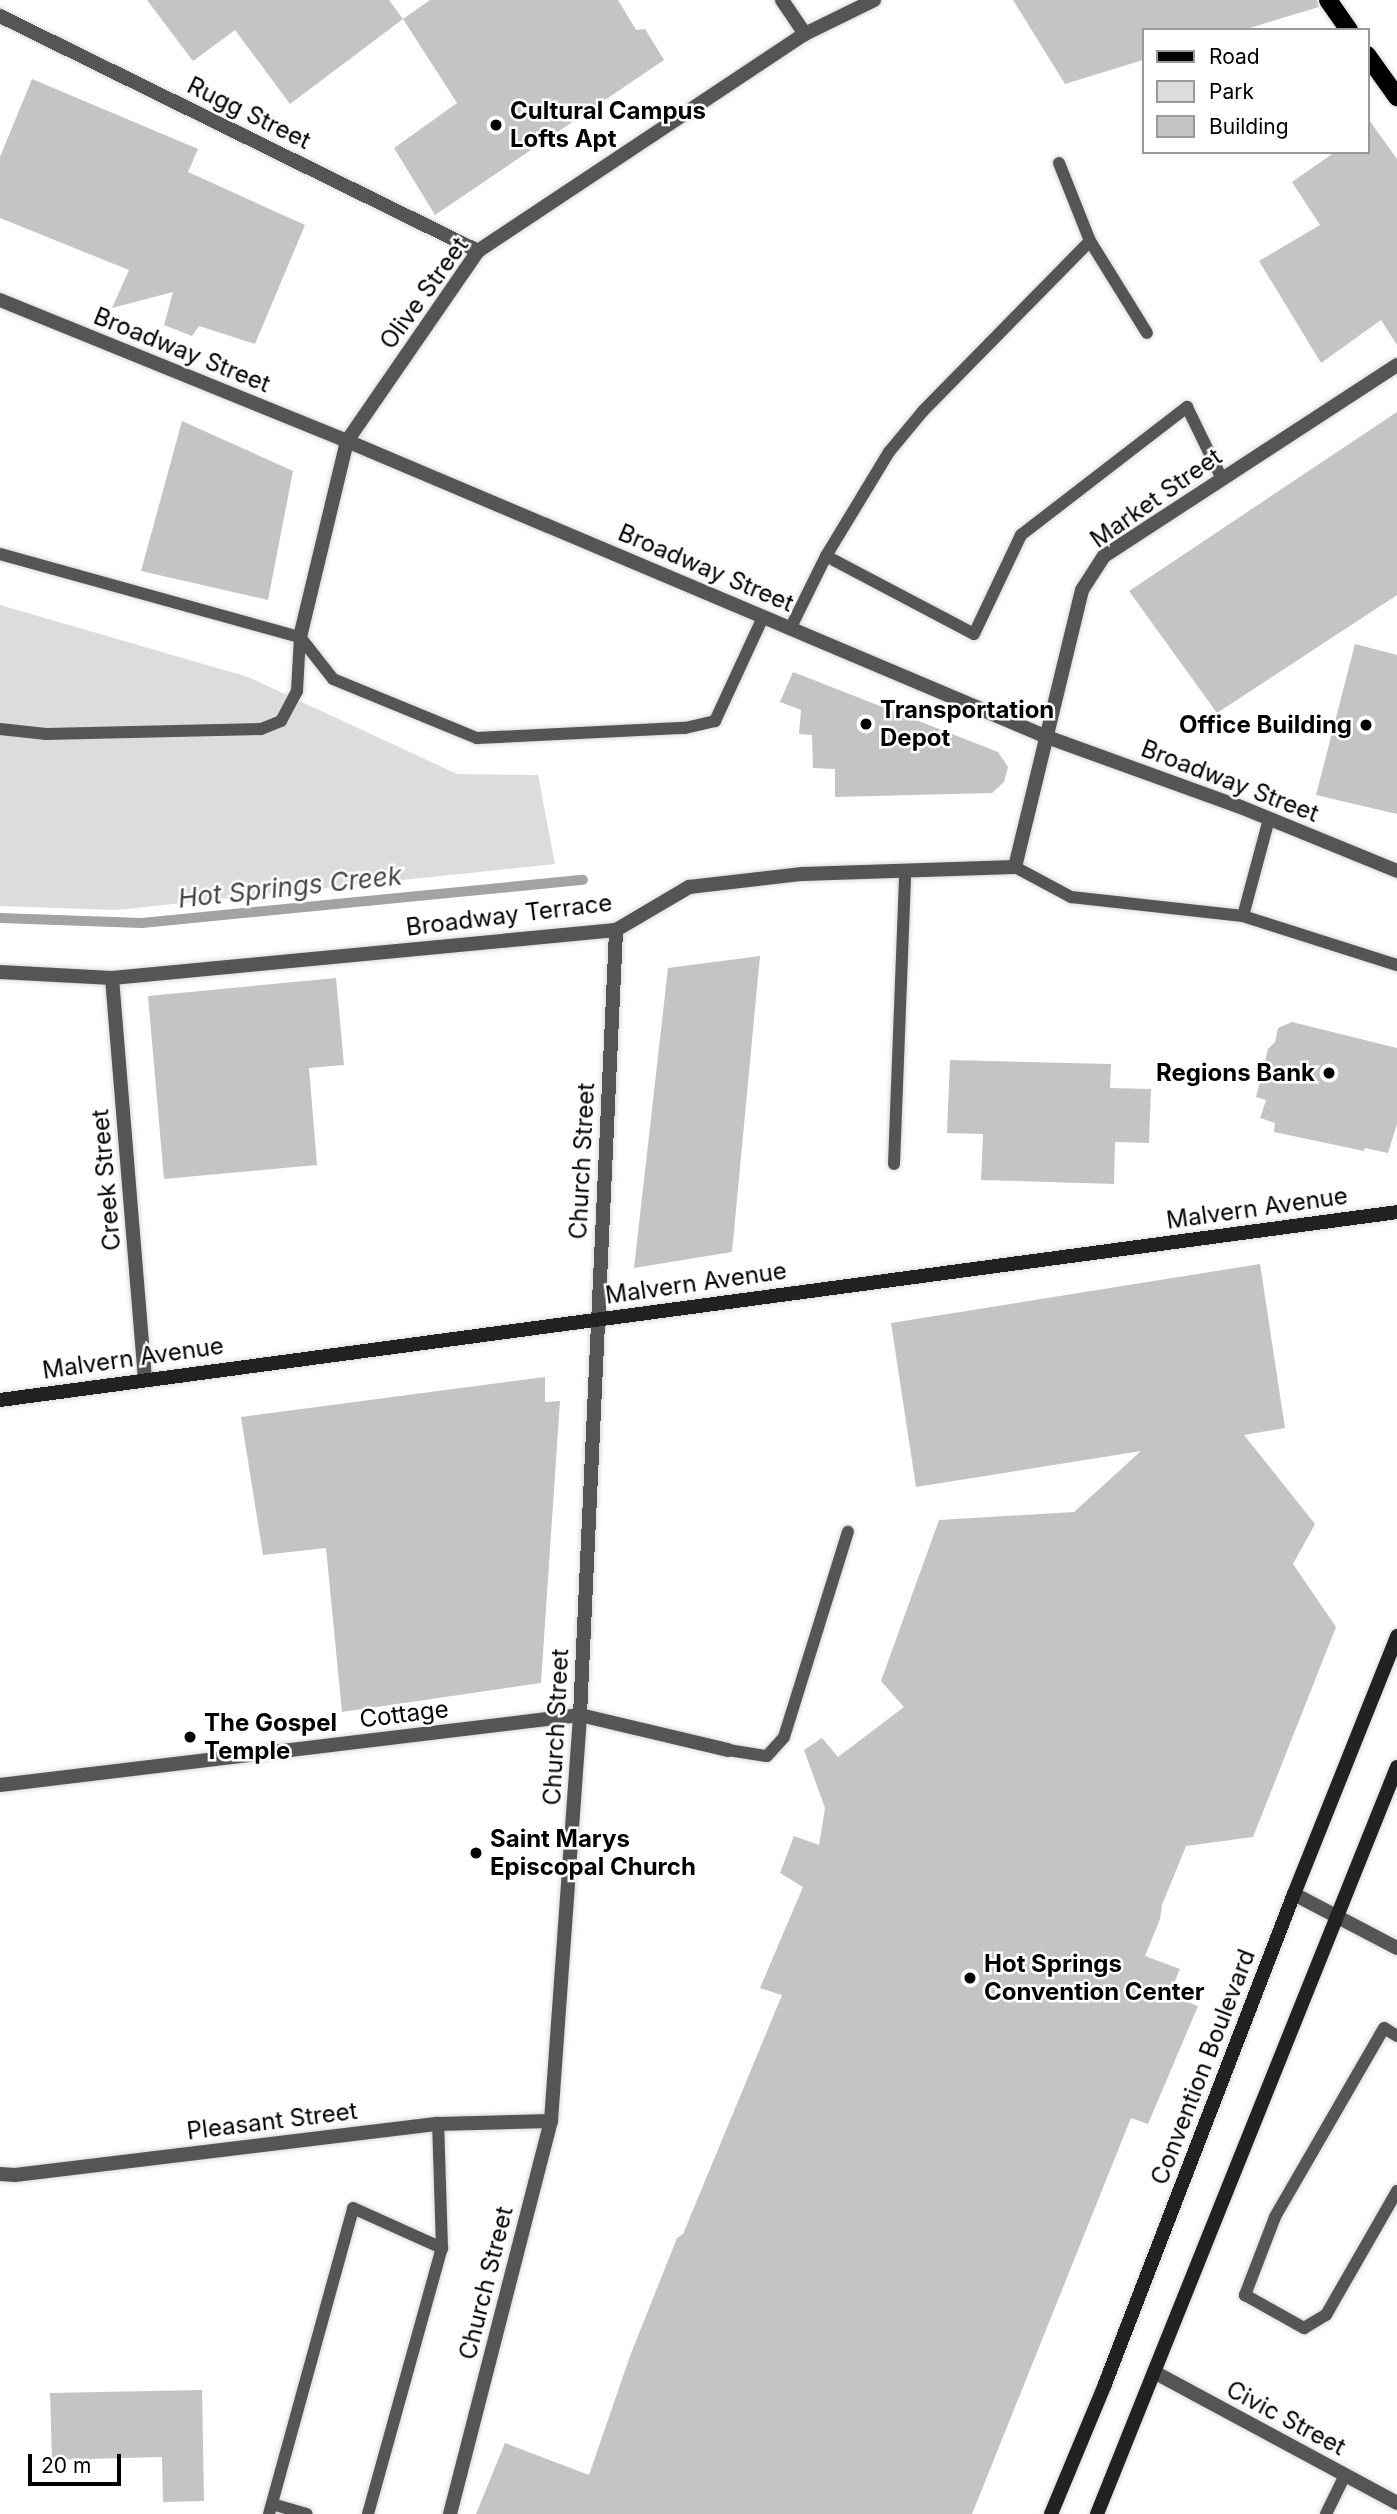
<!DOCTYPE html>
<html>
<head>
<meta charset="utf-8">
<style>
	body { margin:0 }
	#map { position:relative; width:1397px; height:2514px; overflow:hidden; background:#fff; font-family:Inter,sans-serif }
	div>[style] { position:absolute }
	.green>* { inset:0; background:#dcdcdc }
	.stream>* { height:10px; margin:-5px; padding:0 5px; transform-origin:5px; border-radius:5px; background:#a3a3a3 }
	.building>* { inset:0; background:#c4c4c4 }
	.roads { filter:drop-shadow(0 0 2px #dbdbdb) drop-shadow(0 0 2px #dbdbdb) }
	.lane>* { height:12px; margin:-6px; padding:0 6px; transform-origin:6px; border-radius:6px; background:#555 }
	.street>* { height:14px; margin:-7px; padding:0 7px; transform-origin:7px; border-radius:7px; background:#555 }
	.secondary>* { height:14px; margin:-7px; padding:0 7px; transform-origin:7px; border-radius:7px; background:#222 }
	.primary>* { height:18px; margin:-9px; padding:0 9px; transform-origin:9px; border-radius:9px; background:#000 }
	.dots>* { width:19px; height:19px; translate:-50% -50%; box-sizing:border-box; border:4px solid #fff; border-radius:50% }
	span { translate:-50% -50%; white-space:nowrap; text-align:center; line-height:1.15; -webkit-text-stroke:5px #fff; paint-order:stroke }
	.poi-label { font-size:24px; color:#000; font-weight:700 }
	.left { translate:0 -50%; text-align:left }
	.right { translate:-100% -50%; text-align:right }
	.street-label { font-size:24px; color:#000 }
	.water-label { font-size:26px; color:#444; font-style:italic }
	.legend { position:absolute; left:1142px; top:28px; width:228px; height:126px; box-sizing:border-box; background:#fff; border:2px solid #999; margin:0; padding:9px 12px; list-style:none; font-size:21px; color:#000 }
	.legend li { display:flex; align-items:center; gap:14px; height:35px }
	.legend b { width:35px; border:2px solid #999 }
	.scale { position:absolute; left:28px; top:2454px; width:93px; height:32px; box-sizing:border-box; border:4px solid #000; border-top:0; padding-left:9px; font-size:21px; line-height:24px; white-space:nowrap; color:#000; -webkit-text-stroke:5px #fff; paint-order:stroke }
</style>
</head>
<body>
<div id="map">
	<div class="green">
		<i style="clip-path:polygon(0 605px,248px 677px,457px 774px,538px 775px,555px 864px,116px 910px,0 906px)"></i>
	</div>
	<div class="stream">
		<i style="left:0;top:918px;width:142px;rotate:2deg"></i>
		<i style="left:142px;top:923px;width:443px;rotate:-5.6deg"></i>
	</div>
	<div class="building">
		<i style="clip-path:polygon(147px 0,389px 0,403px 19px,290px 104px,235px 30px,193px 61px)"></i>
		<i style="clip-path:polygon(430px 0,618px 0,636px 30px,645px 29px,664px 60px,435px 215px,394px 148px,457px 103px,403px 19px)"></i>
		<i style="clip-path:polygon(1013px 0,1317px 0,1319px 7px,1243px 30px,1143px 30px,1143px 60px,1065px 84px)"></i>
		<i style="clip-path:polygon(32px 79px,198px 149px,188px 172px,305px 225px,255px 344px,199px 326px,192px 336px,164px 325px,173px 292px,112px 308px,129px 270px,0 218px,0 157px)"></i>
		<i style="clip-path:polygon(1367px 117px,1397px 159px,1397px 345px,1381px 320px,1321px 363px,1259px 261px,1320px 225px,1292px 182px,1335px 152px,1367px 152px)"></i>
		<i style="clip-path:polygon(1397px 412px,1397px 595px,1217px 713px,1129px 591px)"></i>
		<i style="clip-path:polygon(182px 421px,293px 471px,268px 600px,141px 571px)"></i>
		<i style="clip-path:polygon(1355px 644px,1397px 655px,1397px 814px,1316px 795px)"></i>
		<i style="clip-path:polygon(793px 672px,998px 752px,1008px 767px,1004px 782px,992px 793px,835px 797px,835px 769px,813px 768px,812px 735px,799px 734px,801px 710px,780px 702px)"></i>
		<i style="clip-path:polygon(760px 956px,732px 1252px,634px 1268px,668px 968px)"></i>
		<i style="clip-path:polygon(336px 978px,344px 1065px,309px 1068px,317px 1165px,164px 1179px,148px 996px)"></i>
		<i style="clip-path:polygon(1292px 1022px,1397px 1048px,1397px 1124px,1388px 1153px,1365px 1148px,1364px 1151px,1274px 1132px,1275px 1123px,1260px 1118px,1266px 1100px,1256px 1097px,1268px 1049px,1275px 1042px,1278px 1028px)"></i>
		<i style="clip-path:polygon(950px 1060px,1111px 1064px,1110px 1088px,1151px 1089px,1149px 1143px,1115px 1142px,1114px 1184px,981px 1180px,983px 1134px,947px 1133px)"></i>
		<i style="clip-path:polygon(1260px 1264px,1285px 1428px,1244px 1435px,1315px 1524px,1293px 1564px,1336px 1627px,1253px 1837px,1186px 1846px,1162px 1905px,1160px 1919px,1145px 1956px,1180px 1969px,1169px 1995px,1198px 2006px,1148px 2124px,1131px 2118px,972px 2514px,476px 2514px,505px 2443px,589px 2475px,630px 2356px,677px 2238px,683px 2234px,782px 1995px,760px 1988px,803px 1887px,780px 1873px,794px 1836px,819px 1845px,825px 1808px,804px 1750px,822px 1738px,838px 1757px,904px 1707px,881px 1681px,939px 1520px,1074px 1512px,1141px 1451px,916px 1487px,891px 1323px)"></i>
		<i style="clip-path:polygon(545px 1377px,545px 1402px,560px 1401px,541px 1683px,342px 1712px,326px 1548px,263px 1555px,241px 1417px)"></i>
		<i style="clip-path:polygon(202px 2390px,204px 2501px,163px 2502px,162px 2457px,52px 2460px,50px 2393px)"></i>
	</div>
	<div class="roads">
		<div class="lane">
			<i style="left:1059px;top:163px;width:84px;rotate:68.3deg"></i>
			<i style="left:0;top:554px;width:311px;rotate:15.5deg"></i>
			<i style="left:300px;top:637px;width:54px;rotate:93.2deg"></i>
			<i style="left:297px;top:691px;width:34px;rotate:118deg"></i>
			<i style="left:281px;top:721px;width:22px;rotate:158deg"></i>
			<i style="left:261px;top:729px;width:215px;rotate:178.7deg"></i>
			<i style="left:46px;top:734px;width:46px;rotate:-173.8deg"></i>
			<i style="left:826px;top:556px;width:122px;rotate:-58.8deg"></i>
			<i style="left:889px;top:452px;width:53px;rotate:-50.3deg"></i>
			<i style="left:923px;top:411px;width:238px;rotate:-45.5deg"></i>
			<i style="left:1090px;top:241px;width:108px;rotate:58.2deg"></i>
			<i style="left:790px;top:629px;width:81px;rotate:-63.7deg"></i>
			<i style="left:826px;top:556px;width:167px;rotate:27.8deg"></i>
			<i style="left:974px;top:634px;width:110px;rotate:-64.6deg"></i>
			<i style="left:1021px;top:535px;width:210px;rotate:-37.6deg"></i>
			<i style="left:1187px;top:407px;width:80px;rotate:64.1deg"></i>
			<i style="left:300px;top:637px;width:53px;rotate:51.8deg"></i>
			<i style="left:333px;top:679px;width:156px;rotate:22.3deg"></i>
			<i style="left:477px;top:738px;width:208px;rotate:-2.8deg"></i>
			<i style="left:685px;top:728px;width:31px;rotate:-13deg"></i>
			<i style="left:715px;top:721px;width:115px;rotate:-65.2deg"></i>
			<i style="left:1015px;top:867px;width:64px;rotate:28.2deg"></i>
			<i style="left:1071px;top:897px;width:173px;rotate:6.3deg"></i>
			<i style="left:1243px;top:916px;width:100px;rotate:-75deg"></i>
			<i style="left:1243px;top:916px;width:162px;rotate:17.7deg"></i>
			<i style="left:894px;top:1164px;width:292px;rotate:-87.8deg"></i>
			<i style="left:728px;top:1750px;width:39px;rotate:9deg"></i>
			<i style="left:767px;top:1756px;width:25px;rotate:-48deg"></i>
			<i style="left:784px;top:1737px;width:215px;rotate:-72.7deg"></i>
			<i style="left:1397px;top:2036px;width:15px;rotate:-148deg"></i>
			<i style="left:1384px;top:2028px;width:218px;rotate:120deg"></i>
			<i style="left:1275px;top:2217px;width:84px;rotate:111deg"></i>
			<i style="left:1245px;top:2295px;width:68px;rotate:29.2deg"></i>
			<i style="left:1304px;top:2328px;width:26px;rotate:-31deg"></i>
			<i style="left:1326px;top:2315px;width:143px;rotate:-60.2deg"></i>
			<i style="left:272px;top:2504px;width:36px;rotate:16deg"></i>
			<i style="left:269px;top:2514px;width:317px;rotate:-74.6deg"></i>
			<i style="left:353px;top:2208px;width:98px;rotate:24.2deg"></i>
			<i style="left:368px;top:2514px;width:276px;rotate:-74.5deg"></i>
			<i style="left:442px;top:2248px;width:124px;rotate:-91.8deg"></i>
			<i style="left:1326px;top:2514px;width:43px;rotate:-64deg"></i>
		</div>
		<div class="street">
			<i style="left:782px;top:0;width:41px;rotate:55.9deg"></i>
			<i style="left:0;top:16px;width:533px;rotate:26.18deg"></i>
			<i style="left:0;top:300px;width:375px;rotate:22.1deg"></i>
			<i style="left:347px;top:441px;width:760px;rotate:22.92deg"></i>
			<i style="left:1047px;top:737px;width:203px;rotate:19.9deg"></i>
			<i style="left:1238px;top:806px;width:172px;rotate:22.2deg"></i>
			<i style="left:300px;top:637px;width:202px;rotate:-76.5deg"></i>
			<i style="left:347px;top:441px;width:231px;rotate:-55.4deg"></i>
			<i style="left:478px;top:251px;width:392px;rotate:-33.6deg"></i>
			<i style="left:805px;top:34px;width:77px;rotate:-26.2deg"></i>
			<i style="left:0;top:972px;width:112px;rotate:3.1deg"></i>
			<i style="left:112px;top:978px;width:506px;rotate:-5.44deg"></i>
			<i style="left:616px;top:930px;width:85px;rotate:-30.5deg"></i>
			<i style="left:689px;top:887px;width:114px;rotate:-6.6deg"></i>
			<i style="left:802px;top:874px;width:213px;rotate:-1.9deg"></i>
			<i style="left:1015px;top:867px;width:285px;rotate:-76.4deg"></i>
			<i style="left:1082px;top:590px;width:40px;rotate:-57.1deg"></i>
			<i style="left:1104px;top:556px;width:350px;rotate:-33.1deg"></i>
			<i style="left:112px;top:978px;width:401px;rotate:85.3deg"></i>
			<i style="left:0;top:1785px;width:584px;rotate:-6.88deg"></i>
			<i style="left:580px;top:1715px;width:152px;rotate:13.3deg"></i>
			<i style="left:1294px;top:1894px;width:116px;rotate:27.7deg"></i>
			<i style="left:0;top:2174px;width:15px;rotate:4deg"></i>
			<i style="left:15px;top:2175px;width:426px;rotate:-6.9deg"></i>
			<i style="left:438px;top:2124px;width:113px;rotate:-1.5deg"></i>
			<i style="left:1154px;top:2372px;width:276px;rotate:28.3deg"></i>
			<i style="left:450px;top:2514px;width:406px;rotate:-75.6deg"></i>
			<i style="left:551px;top:2121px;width:407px;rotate:-85.9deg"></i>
			<i style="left:580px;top:1715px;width:786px;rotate:-87.37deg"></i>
		</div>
		<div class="secondary">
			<i style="left:0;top:1400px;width:1410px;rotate:-7.66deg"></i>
			<i style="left:1051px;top:2514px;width:141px;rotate:-67.4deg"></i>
			<i style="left:1105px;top:2384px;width:525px;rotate:-68.91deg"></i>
			<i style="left:1294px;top:1894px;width:278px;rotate:-68.2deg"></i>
			<i style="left:1097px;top:2514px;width:805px;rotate:-68.12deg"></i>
		</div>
		<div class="primary">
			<i style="left:1328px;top:0;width:37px;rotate:55deg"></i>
			<i style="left:1367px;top:55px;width:52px;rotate:54.5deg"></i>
		</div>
	</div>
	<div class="dots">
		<i style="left:496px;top:125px;background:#000"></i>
		<i style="left:866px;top:724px;background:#000"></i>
		<i style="left:1366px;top:725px;background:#000"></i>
		<i style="left:1329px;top:1073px;background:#000"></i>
		<i style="left:190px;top:1737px;background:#000"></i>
		<i style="left:476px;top:1853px;background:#000"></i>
		<i style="left:970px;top:1978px;background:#000"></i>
	</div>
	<div class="poi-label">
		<span class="left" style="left:510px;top:125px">Cultural Campus<br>Lofts Apt</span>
		<span class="left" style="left:880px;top:724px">Transportation<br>Depot</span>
		<span class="right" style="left:1352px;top:725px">Office Building</span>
		<span class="right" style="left:1315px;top:1073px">Regions Bank</span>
		<span class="left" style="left:204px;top:1737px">The Gospel<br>Temple</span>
		<span class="left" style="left:490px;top:1853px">Saint Marys<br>Episcopal Church</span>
		<span class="left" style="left:984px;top:1978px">Hot Springs<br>Convention Center</span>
	</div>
	<div class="street-label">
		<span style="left:249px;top:113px;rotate:26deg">Rugg Street</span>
		<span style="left:424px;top:293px;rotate:-54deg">Olive Street</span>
		<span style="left:182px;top:350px;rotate:22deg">Broadway Street</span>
		<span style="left:1156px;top:498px;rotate:-35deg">Market Street</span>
		<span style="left:706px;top:568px;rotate:23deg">Broadway Street</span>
		<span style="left:1230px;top:781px;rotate:21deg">Broadway Street</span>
		<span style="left:509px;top:915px;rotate:-7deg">Broadway Terrace</span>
		<span style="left:582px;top:1161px;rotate:-87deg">Church Street</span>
		<span style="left:106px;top:1180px;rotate:-95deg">Creek Street</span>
		<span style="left:1257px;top:1208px;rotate:-8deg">Malvern Avenue</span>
		<span style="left:696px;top:1283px;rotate:-8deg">Malvern Avenue</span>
		<span style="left:133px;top:1358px;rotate:-8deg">Malvern Avenue</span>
		<span style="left:404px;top:1714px;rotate:-7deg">Cottage</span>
		<span style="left:556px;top:1727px;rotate:-87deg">Church Street</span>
		<span style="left:1203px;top:2067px;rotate:-69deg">Convention Boulevard</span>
		<span style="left:272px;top:2121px;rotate:-7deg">Pleasant Street</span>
		<span style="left:486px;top:2283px;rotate:-76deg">Church Street</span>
		<span style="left:1286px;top:2418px;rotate:28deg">Civic Street</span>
	</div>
	<div class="water-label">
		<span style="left:290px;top:887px;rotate:-6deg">Hot Springs Creek</span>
	</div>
	<ul class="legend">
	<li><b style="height:9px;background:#000"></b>Road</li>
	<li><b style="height:19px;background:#dcdcdc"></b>Park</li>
	<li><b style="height:19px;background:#c4c4c4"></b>Building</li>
	</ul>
	<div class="scale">20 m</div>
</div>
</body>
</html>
